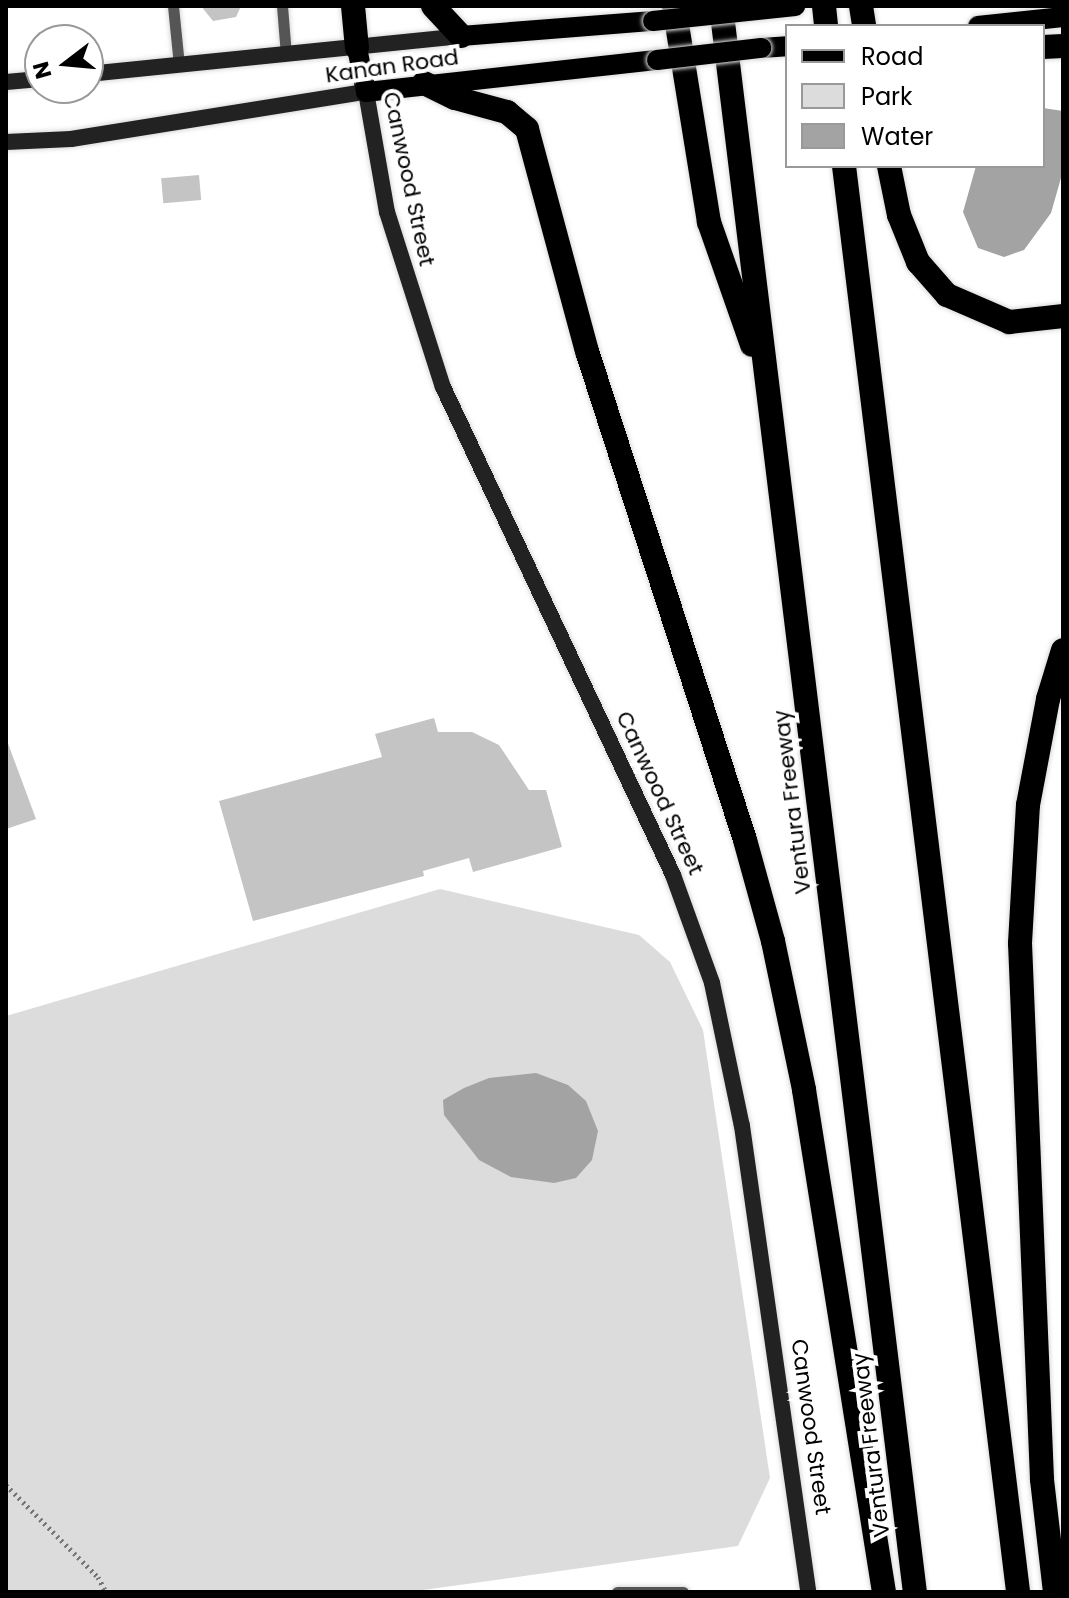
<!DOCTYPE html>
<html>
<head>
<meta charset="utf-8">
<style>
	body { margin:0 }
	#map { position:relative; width:1069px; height:1598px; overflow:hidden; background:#fff; font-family:Poppins,sans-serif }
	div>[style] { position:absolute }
	.green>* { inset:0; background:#dcdcdc }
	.water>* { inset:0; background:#a3a3a3 }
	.building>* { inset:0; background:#c4c4c4; transform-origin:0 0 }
	.path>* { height:5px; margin-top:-2.5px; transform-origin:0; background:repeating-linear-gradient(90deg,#777 0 2px,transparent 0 6px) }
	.roads { filter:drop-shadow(0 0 2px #dbdbdb) drop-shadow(0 0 2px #dbdbdb) }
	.lane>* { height:11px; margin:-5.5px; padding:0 5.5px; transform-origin:5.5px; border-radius:5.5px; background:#555 }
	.secondary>* { height:16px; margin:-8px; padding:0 8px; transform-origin:8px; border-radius:8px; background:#222 }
	.primary>* { height:20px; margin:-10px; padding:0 10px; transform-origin:10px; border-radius:10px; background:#000 }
	.highway>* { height:24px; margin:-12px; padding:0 12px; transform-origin:12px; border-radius:12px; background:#000 }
	.bridges { filter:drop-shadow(0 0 2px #dbdbdb) drop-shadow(0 0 2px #dbdbdb) }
	.primary-bridge>* { height:20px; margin:-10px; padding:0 10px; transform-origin:10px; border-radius:10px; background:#000 }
	span { translate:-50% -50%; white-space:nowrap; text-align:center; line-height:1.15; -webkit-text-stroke:8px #fff; paint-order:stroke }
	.street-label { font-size:22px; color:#000 }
	.frame { position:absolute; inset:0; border:8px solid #000; pointer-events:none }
	.legend { position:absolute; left:785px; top:24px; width:260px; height:144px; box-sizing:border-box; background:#fff; border:2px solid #999; margin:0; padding:10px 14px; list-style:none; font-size:24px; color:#000 }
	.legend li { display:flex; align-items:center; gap:16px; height:40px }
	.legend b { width:40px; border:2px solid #999 }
	.north { position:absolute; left:24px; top:24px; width:80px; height:80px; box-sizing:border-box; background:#fff; border:2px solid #999; border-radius:50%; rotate:254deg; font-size:22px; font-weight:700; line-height:32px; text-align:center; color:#000 }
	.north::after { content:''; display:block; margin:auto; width:28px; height:36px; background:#000; clip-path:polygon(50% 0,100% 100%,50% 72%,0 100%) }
</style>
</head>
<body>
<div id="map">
	<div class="green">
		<i style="clip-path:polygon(440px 889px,639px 935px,670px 962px,703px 1030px,770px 1478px,738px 1546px,409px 1592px,6px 1592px,6px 1016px)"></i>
	</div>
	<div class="water">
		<i style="clip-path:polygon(1043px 108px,1063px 111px,1063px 171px,1051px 213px,1024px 250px,1004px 257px,978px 248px,963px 212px,976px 166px,1043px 166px)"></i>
		<i style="clip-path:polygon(536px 1073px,568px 1085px,586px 1101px,598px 1131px,592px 1160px,576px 1178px,554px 1183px,511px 1177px,479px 1160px,444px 1115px,443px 1100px,464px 1088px,489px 1078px)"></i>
	</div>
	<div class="building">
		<i style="clip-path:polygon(201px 6px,241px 6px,236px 17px,213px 21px)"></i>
		<i style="left:199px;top:175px;width:25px;height:38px;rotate:85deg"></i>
		<i style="clip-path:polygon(434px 718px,438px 732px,472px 732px,499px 745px,529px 790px,546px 790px,562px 847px,473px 872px,469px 858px,423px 871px,424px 876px,253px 921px,219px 801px,382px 757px,375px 734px)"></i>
		<i style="clip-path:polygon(6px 738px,36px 819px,6px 829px)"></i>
	</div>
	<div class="path">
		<i style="left:6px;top:1485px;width:130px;rotate:45deg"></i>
		<i style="left:98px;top:1577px;width:17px;rotate:62deg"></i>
	</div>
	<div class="roads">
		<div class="lane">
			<i style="left:173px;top:6px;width:59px;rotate:84.2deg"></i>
			<i style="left:282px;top:6px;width:49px;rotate:85.3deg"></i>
			<i style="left:617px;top:1592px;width:66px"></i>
		</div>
		<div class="secondary">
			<i style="left:88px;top:74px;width:375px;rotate:-5.8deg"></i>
			<i style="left:6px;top:82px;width:34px;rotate:-5deg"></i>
			<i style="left:6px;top:142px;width:65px;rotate:-2.6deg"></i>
			<i style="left:71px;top:139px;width:299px;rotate:-9.1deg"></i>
			<i style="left:366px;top:92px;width:122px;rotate:80.1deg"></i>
			<i style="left:387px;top:212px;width:184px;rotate:72.3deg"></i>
			<i style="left:443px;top:387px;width:539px;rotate:64.76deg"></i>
			<i style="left:673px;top:875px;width:115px;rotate:70.1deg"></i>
			<i style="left:712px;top:983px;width:146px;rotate:78.2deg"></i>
			<i style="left:742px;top:1126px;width:471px;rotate:81.9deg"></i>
		</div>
		<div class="primary">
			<i style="left:978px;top:26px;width:85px;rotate:-6deg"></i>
			<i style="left:461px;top:36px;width:193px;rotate:-4.5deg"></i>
			<i style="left:357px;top:48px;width:45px;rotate:78.4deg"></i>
			<i style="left:366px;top:92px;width:293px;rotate:-6.3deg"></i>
			<i style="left:761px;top:48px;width:26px;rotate:-4deg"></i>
		</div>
		<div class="highway">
			<i style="left:353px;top:6px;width:42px;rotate:84.6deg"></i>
			<i style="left:433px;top:6px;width:41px;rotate:47deg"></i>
			<i style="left:674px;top:6px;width:219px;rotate:80.8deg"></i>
			<i style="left:709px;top:222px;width:130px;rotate:70.7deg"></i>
			<i style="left:721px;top:6px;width:1598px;rotate:83.03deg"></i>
			<i style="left:824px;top:6px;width:20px;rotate:84deg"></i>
			<i style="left:861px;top:6px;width:20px;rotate:81deg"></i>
			<i style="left:1043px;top:47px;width:20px;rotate:-3deg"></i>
			<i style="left:424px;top:83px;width:34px;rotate:26deg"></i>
			<i style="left:455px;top:98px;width:54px;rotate:15.1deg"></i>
			<i style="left:507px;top:112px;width:26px;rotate:40deg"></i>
			<i style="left:527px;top:129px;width:230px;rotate:74.9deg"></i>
			<i style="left:587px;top:351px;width:514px;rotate:72.09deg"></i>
			<i style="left:745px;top:840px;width:105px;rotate:74.5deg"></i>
			<i style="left:773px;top:941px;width:152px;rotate:78.2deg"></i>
			<i style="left:804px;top:1090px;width:508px;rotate:80.95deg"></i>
			<i style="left:844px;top:166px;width:1437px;rotate:83.04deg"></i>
			<i style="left:889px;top:166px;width:50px;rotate:78.5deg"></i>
			<i style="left:899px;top:215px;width:51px;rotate:68deg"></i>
			<i style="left:918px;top:262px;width:44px;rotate:48.7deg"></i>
			<i style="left:947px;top:295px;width:68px;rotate:23.5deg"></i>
			<i style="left:1009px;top:322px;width:54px;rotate:-6.3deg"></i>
			<i style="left:1055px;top:1592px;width:114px;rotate:-96.6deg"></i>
			<i style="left:1042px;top:1479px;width:536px;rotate:-92.35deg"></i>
			<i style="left:1020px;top:943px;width:138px;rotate:-86.7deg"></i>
			<i style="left:1028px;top:805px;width:108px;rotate:-79.3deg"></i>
			<i style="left:1048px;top:699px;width:51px;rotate:-73deg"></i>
		</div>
	</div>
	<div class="bridges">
		<div class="primary-bridge">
			<i style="left:653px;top:21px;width:143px;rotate:-6deg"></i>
			<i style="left:657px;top:60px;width:105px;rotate:-6.6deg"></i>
		</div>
	</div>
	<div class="street-label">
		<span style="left:392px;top:66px;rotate:-8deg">Kanan Road</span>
		<span style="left:409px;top:179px;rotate:78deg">Canwood Street</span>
		<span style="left:660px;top:793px;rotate:65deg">Canwood Street</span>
		<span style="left:792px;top:802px;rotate:-97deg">Ventura Freeway</span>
		<span style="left:811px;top:1427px;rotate:82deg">Canwood Street</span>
		<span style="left:871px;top:1445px;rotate:-97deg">Ventura Freeway</span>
	</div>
	<div class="frame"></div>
	<ul class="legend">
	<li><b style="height:10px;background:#000"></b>Road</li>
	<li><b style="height:22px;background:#dcdcdc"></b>Park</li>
	<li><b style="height:22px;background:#a3a3a3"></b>Water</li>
	</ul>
	<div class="north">N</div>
</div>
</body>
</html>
